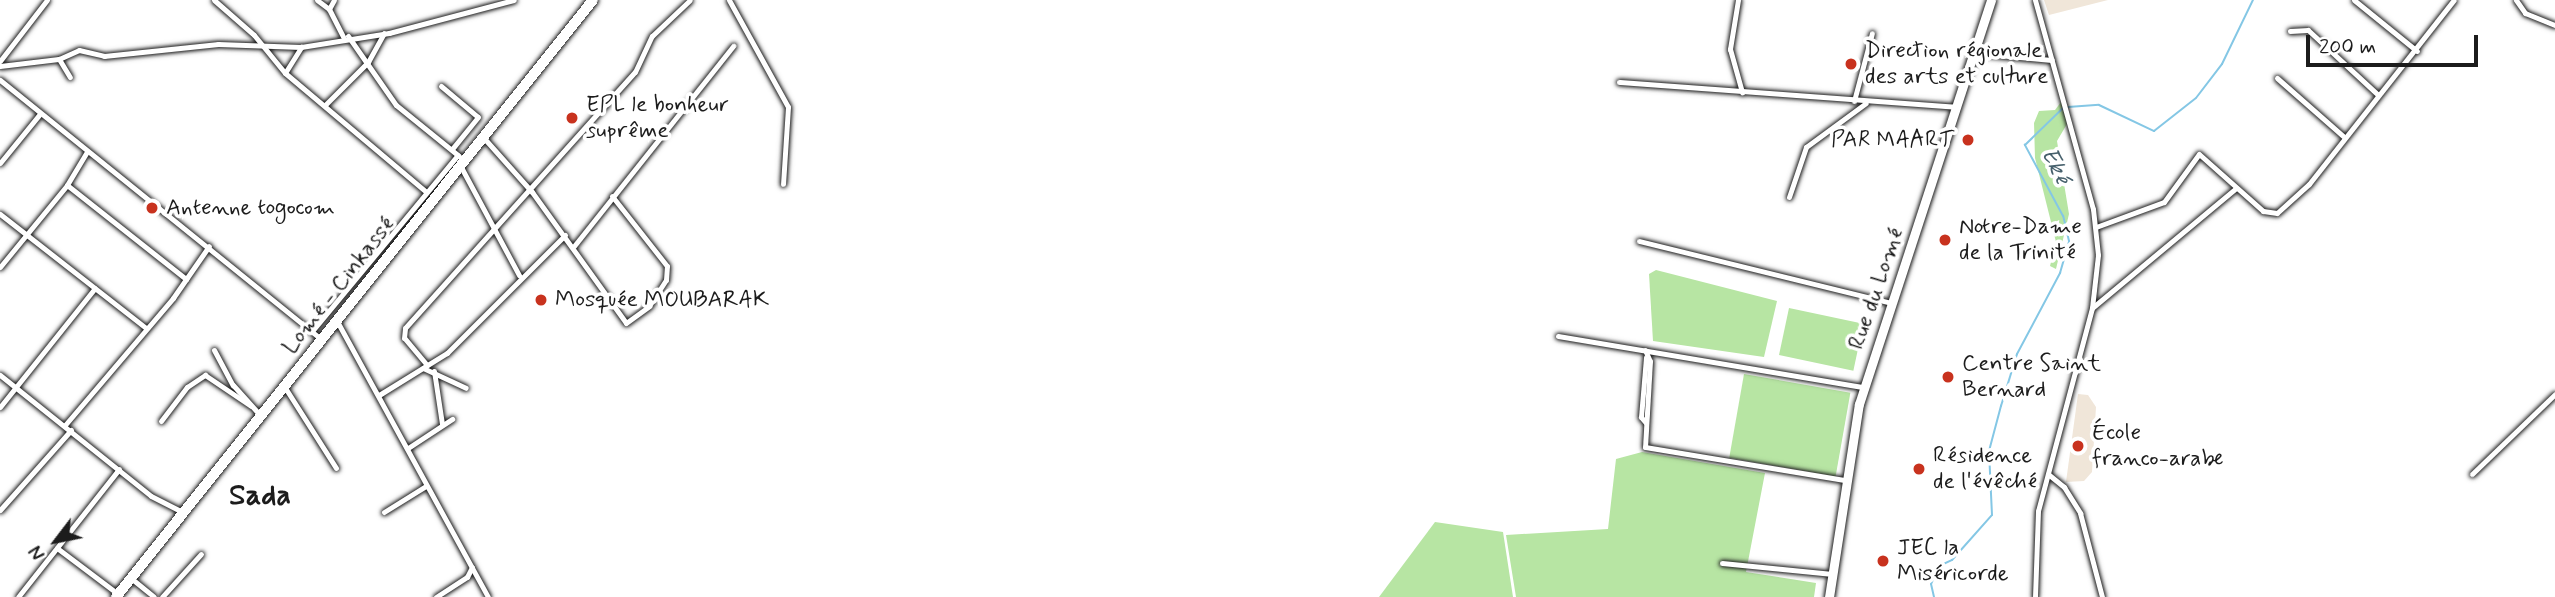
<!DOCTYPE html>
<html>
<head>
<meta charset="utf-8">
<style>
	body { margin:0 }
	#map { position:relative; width:2555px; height:597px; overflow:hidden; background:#fff; font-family:Mynerve,sans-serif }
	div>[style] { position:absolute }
	.built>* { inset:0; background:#f0e6d9 }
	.green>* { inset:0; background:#b7e5a3; transform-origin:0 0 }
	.stream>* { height:2px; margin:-1px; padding:0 1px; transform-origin:1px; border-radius:1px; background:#84c7e5 }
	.roads { filter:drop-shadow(0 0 2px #1c1c1c) drop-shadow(0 0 2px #1c1c1c) }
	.minor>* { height:5px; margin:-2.5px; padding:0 2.5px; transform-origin:2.5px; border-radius:2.5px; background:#fff }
	.primary>* { height:9px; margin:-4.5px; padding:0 4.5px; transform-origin:4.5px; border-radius:4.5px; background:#fff }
	.trunk>* { height:10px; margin:-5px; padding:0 5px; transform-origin:5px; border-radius:5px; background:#fff }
	.dots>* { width:19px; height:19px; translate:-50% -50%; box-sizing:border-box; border:4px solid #fff; border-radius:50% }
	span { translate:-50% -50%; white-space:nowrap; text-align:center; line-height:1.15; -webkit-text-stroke:7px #fff; paint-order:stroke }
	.poi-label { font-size:23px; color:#1c1c1c }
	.left { translate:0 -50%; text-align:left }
	.right { translate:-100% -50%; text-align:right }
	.street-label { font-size:23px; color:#1c1c1c }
	.water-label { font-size:24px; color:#46606c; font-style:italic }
	.district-label { font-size:30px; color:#1c1c1c; font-weight:700 }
	.north { position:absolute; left:21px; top:506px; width:70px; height:70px; -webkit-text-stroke:5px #fff; paint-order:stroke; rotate:238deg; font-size:19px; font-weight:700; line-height:28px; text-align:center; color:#1c1c1c }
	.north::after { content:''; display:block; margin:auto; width:24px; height:32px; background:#1c1c1c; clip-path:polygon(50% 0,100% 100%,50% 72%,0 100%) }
	.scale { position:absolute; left:2306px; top:35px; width:172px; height:32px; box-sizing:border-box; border:4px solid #1c1c1c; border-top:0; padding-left:9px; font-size:21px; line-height:24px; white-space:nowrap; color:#1c1c1c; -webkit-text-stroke:5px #fff; paint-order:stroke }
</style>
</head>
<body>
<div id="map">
	<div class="built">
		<i style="clip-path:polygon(2044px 0,2108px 0,2049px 15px)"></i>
		<i style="clip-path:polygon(2078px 394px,2088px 395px,2096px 407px,2092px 472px,2084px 481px,2066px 482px)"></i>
	</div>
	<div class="green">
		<i style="clip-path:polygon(2061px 102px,2067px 124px,2057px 141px,2069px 214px,2056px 269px,2050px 266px,2056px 242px,2035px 158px,2034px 123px,2039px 111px,2055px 110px)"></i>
		<i style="clip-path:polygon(1656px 270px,1777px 301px,1764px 357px,1653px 341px,1649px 274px)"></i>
		<i style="left:1789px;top:308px;width:76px;height:48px;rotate:12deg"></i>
		<i style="left:1744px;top:374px;width:108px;height:85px;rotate:10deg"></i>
		<i style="clip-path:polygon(1642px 452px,1765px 473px,1746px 572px,1816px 583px,1814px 597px,1516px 597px,1506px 535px,1608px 529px,1616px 459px)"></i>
		<i style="clip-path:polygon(1435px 522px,1503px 532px,1513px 597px,1379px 597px)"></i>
	</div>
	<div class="stream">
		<i style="left:2068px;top:107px;width:31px;rotate:-4deg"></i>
		<i style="left:2099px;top:105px;width:61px;rotate:25.3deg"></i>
		<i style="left:2154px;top:131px;width:53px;rotate:-38.2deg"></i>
		<i style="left:2196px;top:98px;width:43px;rotate:-52.6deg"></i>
		<i style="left:2222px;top:64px;width:71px;rotate:-64.2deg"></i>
		<i style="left:1934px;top:597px;width:13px;rotate:-103deg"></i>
		<i style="left:1931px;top:584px;width:20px;rotate:-66deg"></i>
		<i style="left:1939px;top:566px;width:14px;rotate:-25deg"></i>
		<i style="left:1952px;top:560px;width:60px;rotate:-48.4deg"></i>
		<i style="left:1992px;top:515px;width:64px;rotate:-92.7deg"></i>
		<i style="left:1989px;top:451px;width:47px;rotate:-75.1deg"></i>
		<i style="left:2001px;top:406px;width:54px;rotate:-72.9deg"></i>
		<i style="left:2017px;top:354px;width:92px;rotate:-62deg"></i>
		<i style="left:2060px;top:273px;width:33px;rotate:-74deg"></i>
		<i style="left:2069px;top:241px;width:26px;rotate:-103deg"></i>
		<i style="left:2063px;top:216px;width:81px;rotate:-118.2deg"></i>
		<i style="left:2025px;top:145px;width:53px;rotate:-44.2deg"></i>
	</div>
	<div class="roads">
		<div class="minor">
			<i style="left:214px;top:0;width:53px;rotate:41.2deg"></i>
			<i style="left:254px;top:35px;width:49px;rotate:50.8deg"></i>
			<i style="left:285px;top:73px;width:183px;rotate:40.1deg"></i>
			<i style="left:317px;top:0;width:15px;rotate:37deg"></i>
			<i style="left:329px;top:9px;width:31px;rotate:63deg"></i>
			<i style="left:729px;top:0;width:122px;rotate:61.1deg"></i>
			<i style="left:788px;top:107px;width:77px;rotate:93.7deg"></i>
			<i style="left:1738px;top:0;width:50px;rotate:99.3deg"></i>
			<i style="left:1730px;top:49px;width:45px;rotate:74.4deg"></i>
			<i style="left:2035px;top:0;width:217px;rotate:74.5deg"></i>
			<i style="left:2093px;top:209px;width:46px;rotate:83.8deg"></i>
			<i style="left:2098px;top:255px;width:53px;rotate:96.5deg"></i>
			<i style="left:2092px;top:308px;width:210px;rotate:104.9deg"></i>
			<i style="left:2038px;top:511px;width:86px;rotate:92deg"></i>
			<i style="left:2354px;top:0;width:81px;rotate:39deg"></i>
			<i style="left:2516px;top:0;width:16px;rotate:55deg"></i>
			<i style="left:2525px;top:13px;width:32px;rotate:22deg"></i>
			<i style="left:329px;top:9px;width:10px;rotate:-61deg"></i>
			<i style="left:2290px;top:31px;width:18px;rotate:-3deg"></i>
			<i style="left:2308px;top:30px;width:94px;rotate:42.8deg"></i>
			<i style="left:348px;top:36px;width:84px;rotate:55.2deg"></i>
			<i style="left:396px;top:105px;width:81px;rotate:39deg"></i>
			<i style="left:1977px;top:53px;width:75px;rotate:5.3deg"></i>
			<i style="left:59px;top:59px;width:21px;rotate:59deg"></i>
			<i style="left:0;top:61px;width:77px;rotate:-52.4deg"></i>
			<i style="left:0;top:66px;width:59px;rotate:-6.8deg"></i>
			<i style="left:59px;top:59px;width:22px;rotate:-24deg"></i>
			<i style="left:79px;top:50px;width:26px;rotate:13deg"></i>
			<i style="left:104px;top:56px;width:115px;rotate:-6deg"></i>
			<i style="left:218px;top:44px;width:83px;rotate:2.1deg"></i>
			<i style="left:301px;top:47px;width:89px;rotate:-9deg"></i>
			<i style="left:389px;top:33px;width:129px;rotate:-14.8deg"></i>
			<i style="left:285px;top:73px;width:31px;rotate:-58deg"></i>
			<i style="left:2277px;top:78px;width:88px;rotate:41.3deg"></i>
			<i style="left:0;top:80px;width:415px;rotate:38.9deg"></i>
			<i style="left:1619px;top:82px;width:338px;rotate:4.2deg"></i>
			<i style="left:441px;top:86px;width:48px;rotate:40deg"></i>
			<i style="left:478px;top:117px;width:41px;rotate:129.1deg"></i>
			<i style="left:1854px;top:101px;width:70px;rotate:-75.2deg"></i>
			<i style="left:325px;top:105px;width:61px;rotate:-45deg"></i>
			<i style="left:368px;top:62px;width:33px;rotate:-61deg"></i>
			<i style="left:483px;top:137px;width:74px;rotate:48.3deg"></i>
			<i style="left:532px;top:192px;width:161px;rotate:54.3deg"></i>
			<i style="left:626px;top:323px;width:29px;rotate:-36deg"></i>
			<i style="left:649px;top:306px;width:31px;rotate:-57deg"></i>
			<i style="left:666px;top:280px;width:14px;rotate:-86deg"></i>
			<i style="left:667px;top:266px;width:89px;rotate:-128.2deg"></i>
			<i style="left:0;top:163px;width:62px;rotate:-50.9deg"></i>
			<i style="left:461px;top:167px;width:123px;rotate:61.8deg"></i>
			<i style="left:67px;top:185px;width:152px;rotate:38.3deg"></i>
			<i style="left:1789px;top:197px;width:53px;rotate:-71.2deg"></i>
			<i style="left:1806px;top:147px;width:74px;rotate:-36.3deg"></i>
			<i style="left:0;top:214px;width:185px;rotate:38deg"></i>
			<i style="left:2096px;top:227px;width:72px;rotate:-20.2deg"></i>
			<i style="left:2164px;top:202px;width:59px;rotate:-53.9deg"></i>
			<i style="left:2199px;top:154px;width:86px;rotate:41.7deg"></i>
			<i style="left:2263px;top:211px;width:14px;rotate:8deg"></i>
			<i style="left:2277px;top:213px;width:43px;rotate:-42.2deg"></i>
			<i style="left:2309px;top:184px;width:234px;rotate:-51.8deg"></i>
			<i style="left:1639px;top:241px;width:256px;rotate:13.8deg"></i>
			<i style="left:574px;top:246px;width:256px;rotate:-51.5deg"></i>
			<i style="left:0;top:267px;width:106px;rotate:-50.7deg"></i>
			<i style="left:67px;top:185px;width:39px;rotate:-59deg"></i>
			<i style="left:2092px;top:308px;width:187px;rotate:-39.8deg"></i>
			<i style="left:338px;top:323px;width:312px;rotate:61.3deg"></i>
			<i style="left:313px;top:330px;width:227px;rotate:-50.4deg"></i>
			<i style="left:1558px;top:336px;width:310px;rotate:9.5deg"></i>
			<i style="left:214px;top:350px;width:40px;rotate:62deg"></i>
			<i style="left:233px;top:385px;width:40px;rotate:48deg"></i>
			<i style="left:1645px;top:350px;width:12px;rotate:66deg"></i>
			<i style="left:1650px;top:361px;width:86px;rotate:93.3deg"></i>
			<i style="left:1645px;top:447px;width:202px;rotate:9.4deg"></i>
			<i style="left:427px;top:365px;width:35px;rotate:-130deg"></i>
			<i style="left:404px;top:338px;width:10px;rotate:-84deg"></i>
			<i style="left:405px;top:328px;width:344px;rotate:-48.1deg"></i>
			<i style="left:635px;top:72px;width:40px;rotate:-65deg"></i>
			<i style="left:652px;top:36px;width:52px;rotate:-43.5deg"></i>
			<i style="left:423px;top:368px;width:47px;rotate:24.9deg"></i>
			<i style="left:434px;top:371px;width:54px;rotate:81.4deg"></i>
			<i style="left:0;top:375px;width:193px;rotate:38.7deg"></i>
			<i style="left:151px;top:496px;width:37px;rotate:27deg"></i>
			<i style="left:284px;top:386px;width:97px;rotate:57.6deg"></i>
			<i style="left:379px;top:395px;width:80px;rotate:-31.7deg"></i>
			<i style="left:447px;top:353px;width:167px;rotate:-45deg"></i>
			<i style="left:0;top:407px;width:152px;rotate:-51.4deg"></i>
			<i style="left:161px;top:421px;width:43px;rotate:-52.6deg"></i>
			<i style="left:187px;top:387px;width:22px;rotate:-34deg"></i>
			<i style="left:205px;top:375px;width:55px;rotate:34deg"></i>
			<i style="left:1646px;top:423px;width:8px;rotate:-130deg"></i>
			<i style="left:1641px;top:417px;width:60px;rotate:-85.2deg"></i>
			<i style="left:65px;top:425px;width:167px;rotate:-49.6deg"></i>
			<i style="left:173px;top:298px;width:63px;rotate:-55.3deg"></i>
			<i style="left:408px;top:448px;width:53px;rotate:-33.4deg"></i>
			<i style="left:2048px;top:474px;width:21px;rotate:39deg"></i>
			<i style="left:2064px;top:487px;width:31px;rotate:58deg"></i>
			<i style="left:2080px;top:513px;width:87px;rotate:75.3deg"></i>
			<i style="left:2472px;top:474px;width:115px;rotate:-43.9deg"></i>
			<i style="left:0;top:510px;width:107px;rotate:-48.4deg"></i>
			<i style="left:384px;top:512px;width:49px;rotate:-31.8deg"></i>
			<i style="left:57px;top:548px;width:76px;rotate:37deg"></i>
			<i style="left:1722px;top:563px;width:111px;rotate:5.7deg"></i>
			<i style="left:132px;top:579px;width:28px;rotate:39deg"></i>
			<i style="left:18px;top:597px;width:163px;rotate:-51.7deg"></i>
			<i style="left:162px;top:597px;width:58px;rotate:-47.8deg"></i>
			<i style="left:436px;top:597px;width:37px;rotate:-33deg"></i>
			<i style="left:467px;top:577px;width:11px;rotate:-63deg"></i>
		</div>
		<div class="primary">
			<i style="left:1829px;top:597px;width:195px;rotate:-81.2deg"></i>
			<i style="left:1859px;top:404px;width:425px;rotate:-71.9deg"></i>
		</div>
		<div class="trunk">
			<i style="left:116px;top:597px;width:764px;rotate:-51.38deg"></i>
		</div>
	</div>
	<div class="dots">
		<i style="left:1851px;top:64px;background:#c8321e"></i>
		<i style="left:572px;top:118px;background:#c8321e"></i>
		<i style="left:1968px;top:140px;background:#c8321e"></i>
		<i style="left:152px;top:208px;background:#c8321e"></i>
		<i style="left:1945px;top:240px;background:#c8321e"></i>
		<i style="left:541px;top:300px;background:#c8321e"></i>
		<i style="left:1948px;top:377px;background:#c8321e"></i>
		<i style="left:2078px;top:446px;background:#c8321e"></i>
		<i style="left:1919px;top:469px;background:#c8321e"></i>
		<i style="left:1883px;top:561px;background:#c8321e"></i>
	</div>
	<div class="poi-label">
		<span class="left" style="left:1865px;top:64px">Direction régionale<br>des arts et culture</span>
		<span class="left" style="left:586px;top:118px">EPL le bonheur<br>suprême</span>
		<span class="right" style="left:1954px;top:140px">PAR MAART</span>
		<span class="left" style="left:166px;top:208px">Antenne togocom</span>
		<span class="left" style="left:1959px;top:240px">Notre-Dame<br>de la Trinité</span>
		<span class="left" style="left:555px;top:300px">Mosquée MOUBARAK</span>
		<span class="left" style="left:1962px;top:377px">Centre Saint<br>Bernard</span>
		<span class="left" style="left:2092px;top:446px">École<br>franco-arabe</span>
		<span class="left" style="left:1933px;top:469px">Résidence<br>de l'évêché</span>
		<span class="left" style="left:1897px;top:561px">JEC la<br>Miséricorde</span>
	</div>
	<div class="street-label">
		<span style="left:339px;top:286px;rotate:-52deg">Lomé - Cinkassé</span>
		<span style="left:1877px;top:289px;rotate:-71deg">Rue du Lomé</span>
	</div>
	<div class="water-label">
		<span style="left:2055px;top:166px;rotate:64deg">Eké</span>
	</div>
	<div class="district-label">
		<span style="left:260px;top:496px">Sada</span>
	</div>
	<div class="north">N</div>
	<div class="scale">200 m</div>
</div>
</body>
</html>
